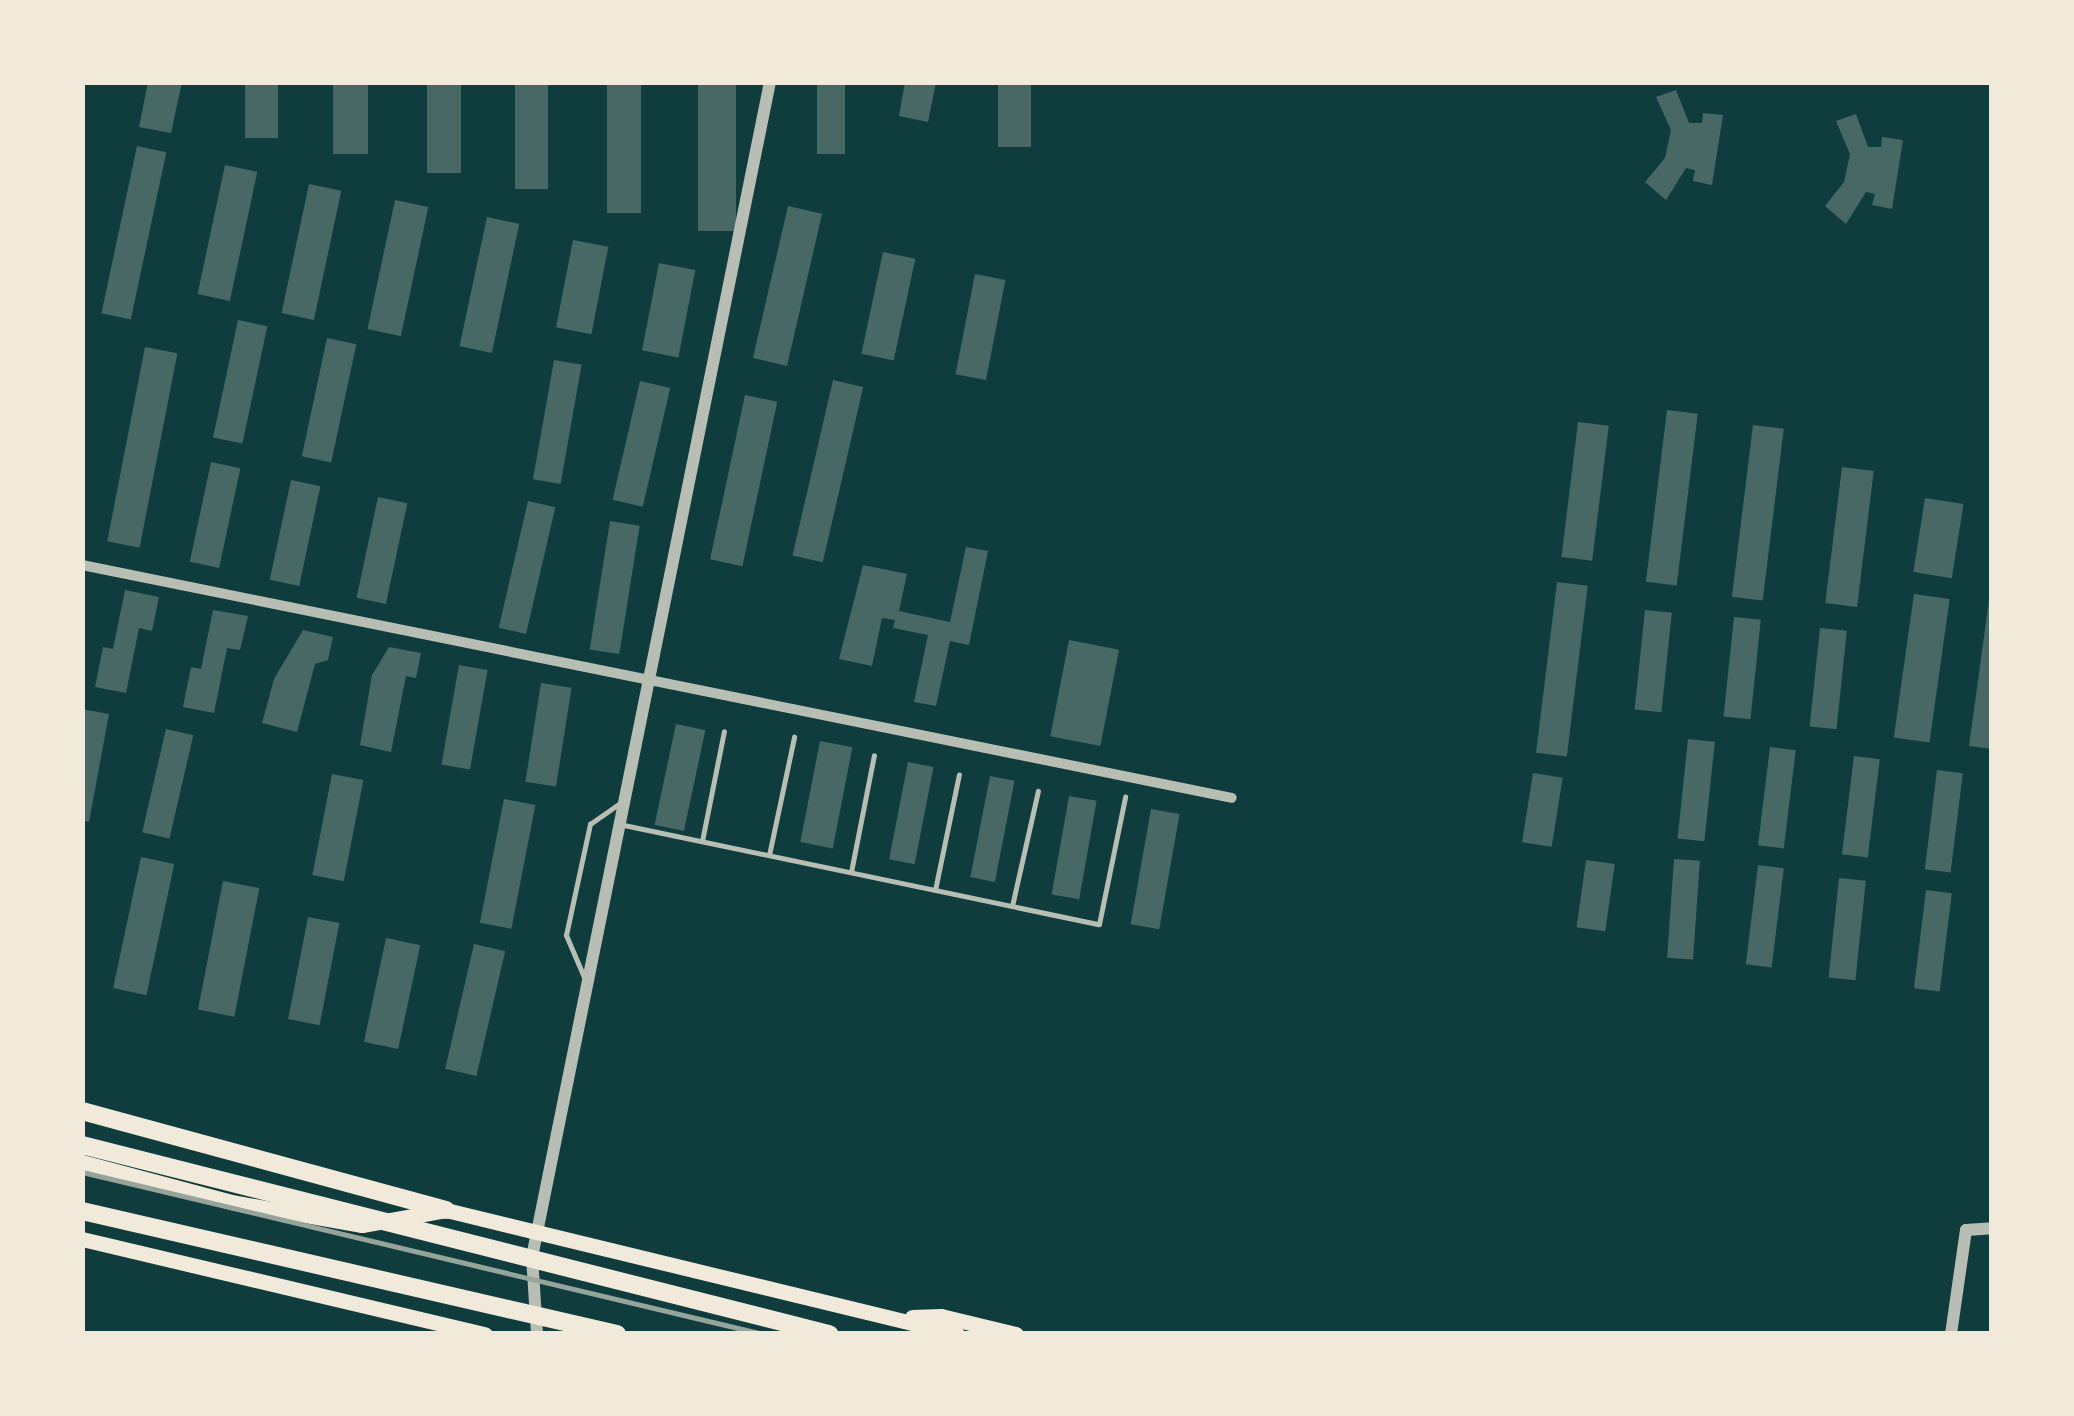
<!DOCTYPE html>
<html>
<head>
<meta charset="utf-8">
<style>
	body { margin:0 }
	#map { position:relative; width:2074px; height:1416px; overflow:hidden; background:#0f3d3e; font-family:"PT Sans Narrow",sans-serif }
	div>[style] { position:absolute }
	.building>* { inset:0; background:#486865; transform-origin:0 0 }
	.service>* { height:5px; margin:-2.5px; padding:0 2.5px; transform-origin:2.5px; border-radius:2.5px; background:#b8beb3 }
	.minor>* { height:10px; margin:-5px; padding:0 5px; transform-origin:5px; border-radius:5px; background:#b8beb3 }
	.tertiary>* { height:12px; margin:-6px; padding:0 6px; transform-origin:6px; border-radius:6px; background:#b8beb3 }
	.primary>* { height:15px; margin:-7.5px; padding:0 7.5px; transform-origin:7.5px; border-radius:7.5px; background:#f1e9da }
	.trunk>* { height:18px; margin:-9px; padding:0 9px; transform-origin:9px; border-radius:9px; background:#f1e9da }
	.rail>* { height:5px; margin:-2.5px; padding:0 2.5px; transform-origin:2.5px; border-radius:2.5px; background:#97a49c }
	span { translate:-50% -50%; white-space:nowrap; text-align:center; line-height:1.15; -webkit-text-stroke:9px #f1e9da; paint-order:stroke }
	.frame { position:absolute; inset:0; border:85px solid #f1e9da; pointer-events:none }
</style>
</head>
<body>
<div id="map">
	<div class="building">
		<i style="clip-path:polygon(148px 82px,182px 82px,171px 133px,139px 127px)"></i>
		<i style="left:245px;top:82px;width:33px;height:56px"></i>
		<i style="left:333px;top:82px;width:35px;height:72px"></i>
		<i style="left:427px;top:82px;width:34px;height:91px"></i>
		<i style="left:515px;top:82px;width:33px;height:107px"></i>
		<i style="left:607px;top:82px;width:34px;height:131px"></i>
		<i style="left:698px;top:82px;width:38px;height:149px"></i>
		<i style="left:817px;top:82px;width:28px;height:72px"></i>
		<i style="clip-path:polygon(905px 82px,936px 82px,928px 122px,899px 116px)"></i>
		<i style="left:998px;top:82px;width:33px;height:65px"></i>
		<i style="clip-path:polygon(1676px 90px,1689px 123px,1702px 123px,1703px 113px,1723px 115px,1712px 185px,1693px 181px,1695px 170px,1686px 168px,1666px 200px,1645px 182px,1665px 158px,1671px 130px,1656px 97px)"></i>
		<i style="clip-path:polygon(1856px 114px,1868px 147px,1881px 147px,1882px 137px,1903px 140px,1892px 209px,1872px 205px,1875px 194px,1866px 192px,1846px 224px,1825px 206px,1844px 182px,1850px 154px,1836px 121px)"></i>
		<i style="left:137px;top:146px;width:30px;height:171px;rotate:12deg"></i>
		<i style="left:225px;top:165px;width:33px;height:132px;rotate:12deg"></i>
		<i style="left:309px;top:184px;width:33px;height:132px;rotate:12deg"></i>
		<i style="left:395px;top:200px;width:34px;height:132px;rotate:12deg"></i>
		<i style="left:788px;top:206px;width:35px;height:156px;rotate:13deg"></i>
		<i style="left:487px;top:217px;width:33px;height:132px;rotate:12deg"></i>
		<i style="left:573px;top:240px;width:36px;height:89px;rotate:11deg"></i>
		<i style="left:883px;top:252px;width:33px;height:104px;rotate:12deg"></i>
		<i style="left:659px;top:263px;width:37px;height:89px;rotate:11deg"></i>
		<i style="left:975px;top:274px;width:31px;height:102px;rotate:11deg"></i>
		<i style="left:238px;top:320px;width:30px;height:120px;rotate:12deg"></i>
		<i style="left:327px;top:338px;width:30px;height:121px;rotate:12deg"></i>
		<i style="left:145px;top:347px;width:33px;height:198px;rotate:11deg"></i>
		<i style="left:554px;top:360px;width:28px;height:121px;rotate:10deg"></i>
		<i style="left:833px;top:380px;width:31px;height:180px;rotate:13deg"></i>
		<i style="left:640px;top:381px;width:31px;height:122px;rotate:13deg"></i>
		<i style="left:745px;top:395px;width:33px;height:168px;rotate:12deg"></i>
		<i style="left:1667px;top:410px;width:31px;height:173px;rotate:7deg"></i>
		<i style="left:1578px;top:422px;width:31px;height:136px;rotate:7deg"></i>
		<i style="left:1753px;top:425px;width:31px;height:173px;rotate:7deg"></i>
		<i style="left:211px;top:462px;width:30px;height:102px;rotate:12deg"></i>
		<i style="left:1842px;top:467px;width:32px;height:137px;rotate:7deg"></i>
		<i style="left:291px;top:480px;width:30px;height:102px;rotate:12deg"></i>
		<i style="left:378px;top:497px;width:30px;height:103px;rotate:12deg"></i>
		<i style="left:1925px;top:498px;width:39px;height:75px;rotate:9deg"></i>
		<i style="left:528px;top:501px;width:28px;height:130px;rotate:13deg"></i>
		<i style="left:610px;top:521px;width:30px;height:130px;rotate:9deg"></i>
		<i style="clip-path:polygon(966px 547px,988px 551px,969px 645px,950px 641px,936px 706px,914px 702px,928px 635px,893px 628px,895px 620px,882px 618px,872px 666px,839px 659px,863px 565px,907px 574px,899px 611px,950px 622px)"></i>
		<i style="left:1557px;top:582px;width:31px;height:172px;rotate:7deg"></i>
		<i style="clip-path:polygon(125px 590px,159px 597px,152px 631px,139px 628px,126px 693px,95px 687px,103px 647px,113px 649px)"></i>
		<i style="left:1914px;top:594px;width:36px;height:145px;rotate:8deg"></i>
		<i style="clip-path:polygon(1989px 600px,1992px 600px,1992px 749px,1969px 746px)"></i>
		<i style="clip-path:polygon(213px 610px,248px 616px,240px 650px,227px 648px,214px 713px,183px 707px,191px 667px,201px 669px)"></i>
		<i style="left:1645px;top:610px;width:27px;height:100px;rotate:6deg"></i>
		<i style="left:1734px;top:617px;width:27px;height:100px;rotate:6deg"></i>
		<i style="left:1820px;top:628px;width:27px;height:99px;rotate:6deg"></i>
		<i style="clip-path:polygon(303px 630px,333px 637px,328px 660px,315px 664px,297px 732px,262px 723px,274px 679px)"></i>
		<i style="left:1069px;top:640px;width:51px;height:98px;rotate:11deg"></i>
		<i style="clip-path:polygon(389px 647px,421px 653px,416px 678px,406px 676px,391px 752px,360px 745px,372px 675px)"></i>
		<i style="left:459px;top:665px;width:29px;height:101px;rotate:10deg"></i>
		<i style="left:541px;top:683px;width:31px;height:100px;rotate:9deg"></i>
		<i style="clip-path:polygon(82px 709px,109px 714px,89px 822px,82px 820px)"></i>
		<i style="left:676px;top:724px;width:30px;height:103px;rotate:12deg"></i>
		<i style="left:166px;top:729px;width:28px;height:106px;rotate:13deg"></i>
		<i style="left:1688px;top:739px;width:27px;height:100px;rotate:6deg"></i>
		<i style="left:820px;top:741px;width:33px;height:103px;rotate:11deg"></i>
		<i style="left:1770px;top:747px;width:26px;height:99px;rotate:7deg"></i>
		<i style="left:1854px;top:756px;width:26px;height:99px;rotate:7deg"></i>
		<i style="left:908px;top:762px;width:26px;height:99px;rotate:11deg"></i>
		<i style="left:1937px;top:770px;width:26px;height:100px;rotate:7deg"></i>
		<i style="left:1533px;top:773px;width:30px;height:70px;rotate:9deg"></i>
		<i style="left:332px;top:774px;width:32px;height:103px;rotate:11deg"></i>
		<i style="left:990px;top:776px;width:25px;height:103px;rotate:11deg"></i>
		<i style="left:1069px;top:796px;width:28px;height:100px;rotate:10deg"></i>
		<i style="left:504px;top:799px;width:32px;height:126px;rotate:11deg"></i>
		<i style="left:1151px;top:809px;width:29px;height:117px;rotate:10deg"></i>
		<i style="left:141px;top:857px;width:34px;height:134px;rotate:12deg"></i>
		<i style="left:1674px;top:859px;width:26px;height:99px;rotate:4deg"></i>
		<i style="left:1586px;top:860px;width:29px;height:68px;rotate:8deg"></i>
		<i style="left:1758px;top:865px;width:26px;height:100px;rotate:7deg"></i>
		<i style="left:1839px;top:878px;width:27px;height:100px;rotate:6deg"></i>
		<i style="left:223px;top:881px;width:37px;height:131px;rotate:11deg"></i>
		<i style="left:1926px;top:890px;width:26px;height:99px;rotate:7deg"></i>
		<i style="left:308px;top:917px;width:32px;height:104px;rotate:11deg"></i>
		<i style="left:386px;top:938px;width:35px;height:106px;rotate:12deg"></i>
		<i style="left:474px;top:944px;width:32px;height:128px;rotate:13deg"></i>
	</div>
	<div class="service">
		<i style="left:619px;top:824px;width:490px;rotate:11.8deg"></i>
		<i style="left:1099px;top:924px;width:130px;rotate:-78.4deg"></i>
		<i style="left:702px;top:841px;width:112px;rotate:-78.7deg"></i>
		<i style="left:769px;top:855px;width:121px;rotate:-78deg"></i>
		<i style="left:851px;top:872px;width:119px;rotate:-78.9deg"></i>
		<i style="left:935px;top:890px;width:118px;rotate:-78.3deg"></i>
		<i style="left:1012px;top:906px;width:118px;rotate:-77.3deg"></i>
		<i style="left:584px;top:977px;width:46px;rotate:-113.2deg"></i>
		<i style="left:566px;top:935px;width:114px;rotate:-77.8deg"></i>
		<i style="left:590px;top:824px;width:38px;rotate:-35deg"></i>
	</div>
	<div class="minor">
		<i style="left:82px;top:565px;width:1173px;rotate:11.45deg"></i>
	</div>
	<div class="tertiary">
		<i style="left:537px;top:1334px;width:77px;rotate:-93.7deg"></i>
		<i style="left:532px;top:1257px;width:1199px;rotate:-78.55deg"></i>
		<i style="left:1951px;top:1334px;width:105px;rotate:-81.8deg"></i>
		<i style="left:1966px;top:1230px;width:26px;rotate:-4deg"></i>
	</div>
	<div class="primary">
		<i style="left:82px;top:1162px;width:154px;rotate:15deg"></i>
		<i style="left:231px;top:1202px;width:133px;rotate:10deg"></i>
		<i style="left:362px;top:1225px;width:85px;rotate:-10.1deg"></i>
		<i style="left:446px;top:1210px;width:526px;rotate:13.64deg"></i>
		<i style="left:82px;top:1239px;width:414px;rotate:13.3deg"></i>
		<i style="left:912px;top:1317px;width:29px;rotate:-2deg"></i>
		<i style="left:941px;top:1316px;width:77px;rotate:13.5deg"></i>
	</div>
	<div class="trunk">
		<i style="left:82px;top:1111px;width:377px;rotate:15.2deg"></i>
		<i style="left:82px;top:1145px;width:771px;rotate:14.2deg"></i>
		<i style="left:82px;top:1211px;width:549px;rotate:12.95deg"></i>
	</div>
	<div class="rail">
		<i style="left:82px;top:1172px;width:700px;rotate:13.38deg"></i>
	</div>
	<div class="frame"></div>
</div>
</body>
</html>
